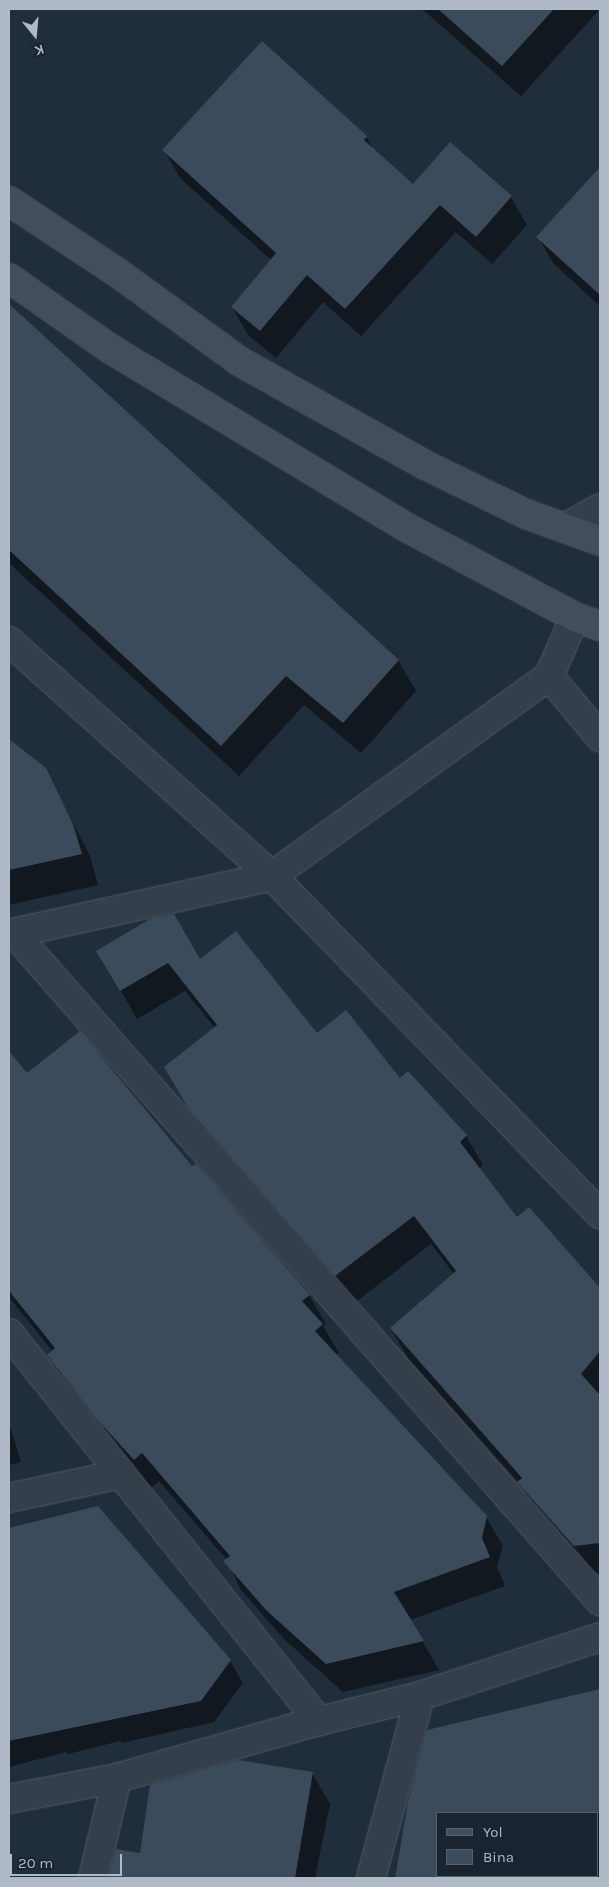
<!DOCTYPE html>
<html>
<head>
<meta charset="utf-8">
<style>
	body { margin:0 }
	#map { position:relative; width:609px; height:1887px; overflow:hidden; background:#202d3b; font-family:Karla,sans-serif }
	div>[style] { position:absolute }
	.shadow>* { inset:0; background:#0007 }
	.building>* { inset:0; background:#3c4b5b }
	.roads { filter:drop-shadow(0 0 1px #525c69) drop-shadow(0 0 1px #525c69) }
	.minor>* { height:28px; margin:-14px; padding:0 14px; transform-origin:14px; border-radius:14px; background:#343f4b }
	.secondary>* { height:28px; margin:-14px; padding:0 14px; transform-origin:14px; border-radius:14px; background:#424e5e }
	span { translate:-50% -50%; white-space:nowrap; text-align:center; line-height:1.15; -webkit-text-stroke:4.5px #1a2430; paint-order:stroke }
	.frame { position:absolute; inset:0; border:10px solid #afb9c7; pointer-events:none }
	.legend { position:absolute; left:436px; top:1812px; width:162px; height:65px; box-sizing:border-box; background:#1a2430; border:1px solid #56606c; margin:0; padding:6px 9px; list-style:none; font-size:15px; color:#afb9c7 }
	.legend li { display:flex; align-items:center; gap:10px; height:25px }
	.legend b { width:25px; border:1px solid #56606c }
	.north { position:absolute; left:10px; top:10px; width:50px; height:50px; -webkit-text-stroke:4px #1a2430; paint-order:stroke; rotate:163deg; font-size:14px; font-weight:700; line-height:20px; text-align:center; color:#afb9c7 }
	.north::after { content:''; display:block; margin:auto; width:18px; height:22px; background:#afb9c7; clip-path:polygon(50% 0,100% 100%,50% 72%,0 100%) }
	.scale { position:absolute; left:10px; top:1854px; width:112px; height:22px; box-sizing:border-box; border:2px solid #afb9c7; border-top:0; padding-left:6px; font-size:15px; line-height:18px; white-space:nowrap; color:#afb9c7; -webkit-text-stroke:4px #1a2430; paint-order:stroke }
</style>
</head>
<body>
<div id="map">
	<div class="shadow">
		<i style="clip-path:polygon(422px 9px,600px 9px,521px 96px)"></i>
		<i style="clip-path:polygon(366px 137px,374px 151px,413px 186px,511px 197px,527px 225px,492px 264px,456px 232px,361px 336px,323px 302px,276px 358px,248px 335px,232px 307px,271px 260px,180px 178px,164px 150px)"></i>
		<i style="clip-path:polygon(600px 169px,600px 306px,553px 263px,538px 237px)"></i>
		<i style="clip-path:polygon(9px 306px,398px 660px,416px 691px,361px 753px,304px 705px,239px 776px,9px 563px)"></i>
		<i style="clip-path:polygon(9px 740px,45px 769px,90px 856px,98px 885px,9px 905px)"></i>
		<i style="clip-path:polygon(98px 951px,200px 961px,317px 1035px,400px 1079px,466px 1136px,483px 1165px,479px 1169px,517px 1219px,529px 1209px,600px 1289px,600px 1573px,592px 1574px,536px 1511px,520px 1484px,408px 1358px,391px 1329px,454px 1274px,431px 1244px,353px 1304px,206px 1137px,166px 1067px,215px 1028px,185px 991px,137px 1019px)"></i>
		<i style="clip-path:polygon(9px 1054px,27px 1075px,192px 1168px,309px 1295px,326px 1324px,323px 1326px,339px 1353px,336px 1355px,486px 1517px,503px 1546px,497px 1567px,505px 1586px,410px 1620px,439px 1670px,343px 1692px,284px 1639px,241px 1590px,227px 1560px,159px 1481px,151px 1488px,65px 1384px,48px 1356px,53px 1352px,9px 1297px)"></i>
		<i style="clip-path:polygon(9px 1423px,21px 1462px,9px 1465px)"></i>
		<i style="clip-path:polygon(97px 1508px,230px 1661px,243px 1683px,214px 1722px,122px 1743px,120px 1741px,68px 1754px,66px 1752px,9px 1767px,9px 1530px)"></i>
		<i style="clip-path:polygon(evenodd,600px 1690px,600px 1878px,396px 1878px,409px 1802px,428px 1731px,600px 1690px,438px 1813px,598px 1813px,598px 1876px,438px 1876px,438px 1813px)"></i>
		<i style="clip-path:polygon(312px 1773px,330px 1804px,315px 1878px,109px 1878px,117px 1850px,141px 1854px)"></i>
	</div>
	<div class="building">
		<i style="clip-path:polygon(438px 9px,554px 9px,502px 66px)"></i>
		<i style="clip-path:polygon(262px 41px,367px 136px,364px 140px,413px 184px,450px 142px,512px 196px,476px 237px,440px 205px,345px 309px,307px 275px,260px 331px,231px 307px,276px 253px,162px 150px)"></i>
		<i style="clip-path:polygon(600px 167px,600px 295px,536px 237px)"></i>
		<i style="clip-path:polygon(9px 304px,399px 660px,343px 723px,286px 676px,221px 746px,9px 550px)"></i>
		<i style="clip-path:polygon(9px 739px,46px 768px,73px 824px,82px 854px,9px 870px)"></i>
		<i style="clip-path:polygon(174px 914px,200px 959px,236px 931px,317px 1033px,346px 1010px,400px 1078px,408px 1071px,467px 1135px,460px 1142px,517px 1217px,529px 1207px,600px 1288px,600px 1351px,581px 1374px,600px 1395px,600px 1543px,574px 1546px,517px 1482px,522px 1478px,390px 1328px,456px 1271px,414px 1216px,335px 1276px,188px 1108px,164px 1067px,217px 1025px,168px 963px,120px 991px,96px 951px,150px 919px)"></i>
		<i style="clip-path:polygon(80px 1031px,192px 1166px,196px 1164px,310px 1295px,302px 1301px,323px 1324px,315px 1331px,487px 1516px,482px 1538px,490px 1557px,394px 1592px,424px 1641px,326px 1664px,267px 1611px,223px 1561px,230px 1556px,142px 1453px,134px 1460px,96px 1418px,47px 1355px,55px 1348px,9px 1291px,9px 1051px,27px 1073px)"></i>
		<i style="clip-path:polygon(98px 1506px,231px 1660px,201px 1701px,9px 1741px,9px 1528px)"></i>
		<i style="clip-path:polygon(600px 1689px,600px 1813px,438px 1813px,438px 1878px,395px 1878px,408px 1802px,427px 1730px)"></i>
		<i style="clip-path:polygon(238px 1760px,313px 1772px,295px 1878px,109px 1878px,116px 1849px,140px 1853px,150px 1785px)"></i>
	</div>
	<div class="roads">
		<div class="minor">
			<i style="left:565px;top:528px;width:40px;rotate:-29.7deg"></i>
			<i style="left:575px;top:617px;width:64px;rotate:113.8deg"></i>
			<i style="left:549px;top:676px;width:342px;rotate:144.2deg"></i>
			<i style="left:272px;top:876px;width:471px;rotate:45.9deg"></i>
			<i style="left:9px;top:641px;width:353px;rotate:41.8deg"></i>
			<i style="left:549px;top:676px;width:80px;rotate:50.1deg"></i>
			<i style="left:14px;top:933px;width:889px;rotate:48.74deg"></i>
			<i style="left:9px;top:934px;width:269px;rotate:-12.4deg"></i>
			<i style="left:9px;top:1333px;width:180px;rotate:51.5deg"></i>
			<i style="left:9px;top:1498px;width:115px;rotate:-12.1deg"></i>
			<i style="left:121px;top:1474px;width:317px;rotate:51.3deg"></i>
			<i style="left:319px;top:1721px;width:104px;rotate:-13.9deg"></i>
			<i style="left:420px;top:1696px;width:189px;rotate:-18.1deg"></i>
			<i style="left:9px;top:1799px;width:110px;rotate:-11deg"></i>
			<i style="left:117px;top:1778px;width:210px;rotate:-15.8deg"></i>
			<i style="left:93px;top:1878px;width:103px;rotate:-76.5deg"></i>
			<i style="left:371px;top:1878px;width:188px;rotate:-74.9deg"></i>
		</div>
		<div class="secondary">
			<i style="left:9px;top:201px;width:131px;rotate:33.4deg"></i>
			<i style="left:118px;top:273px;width:150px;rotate:36deg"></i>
			<i style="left:239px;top:361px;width:211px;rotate:29.2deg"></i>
			<i style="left:423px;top:464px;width:114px;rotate:25.9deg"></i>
			<i style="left:526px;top:514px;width:79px;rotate:20deg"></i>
			<i style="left:9px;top:278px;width:122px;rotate:35deg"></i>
			<i style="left:109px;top:348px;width:342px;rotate:31.1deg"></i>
			<i style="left:402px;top:525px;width:196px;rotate:28deg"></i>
			<i style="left:575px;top:617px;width:27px;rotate:20deg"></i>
		</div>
	</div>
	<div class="frame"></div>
	<ul class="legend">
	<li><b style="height:6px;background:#424e5e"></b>Yol</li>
	<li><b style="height:14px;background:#3c4b5b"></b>Bina</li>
	</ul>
	<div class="north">K</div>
	<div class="scale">20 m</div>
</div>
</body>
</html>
